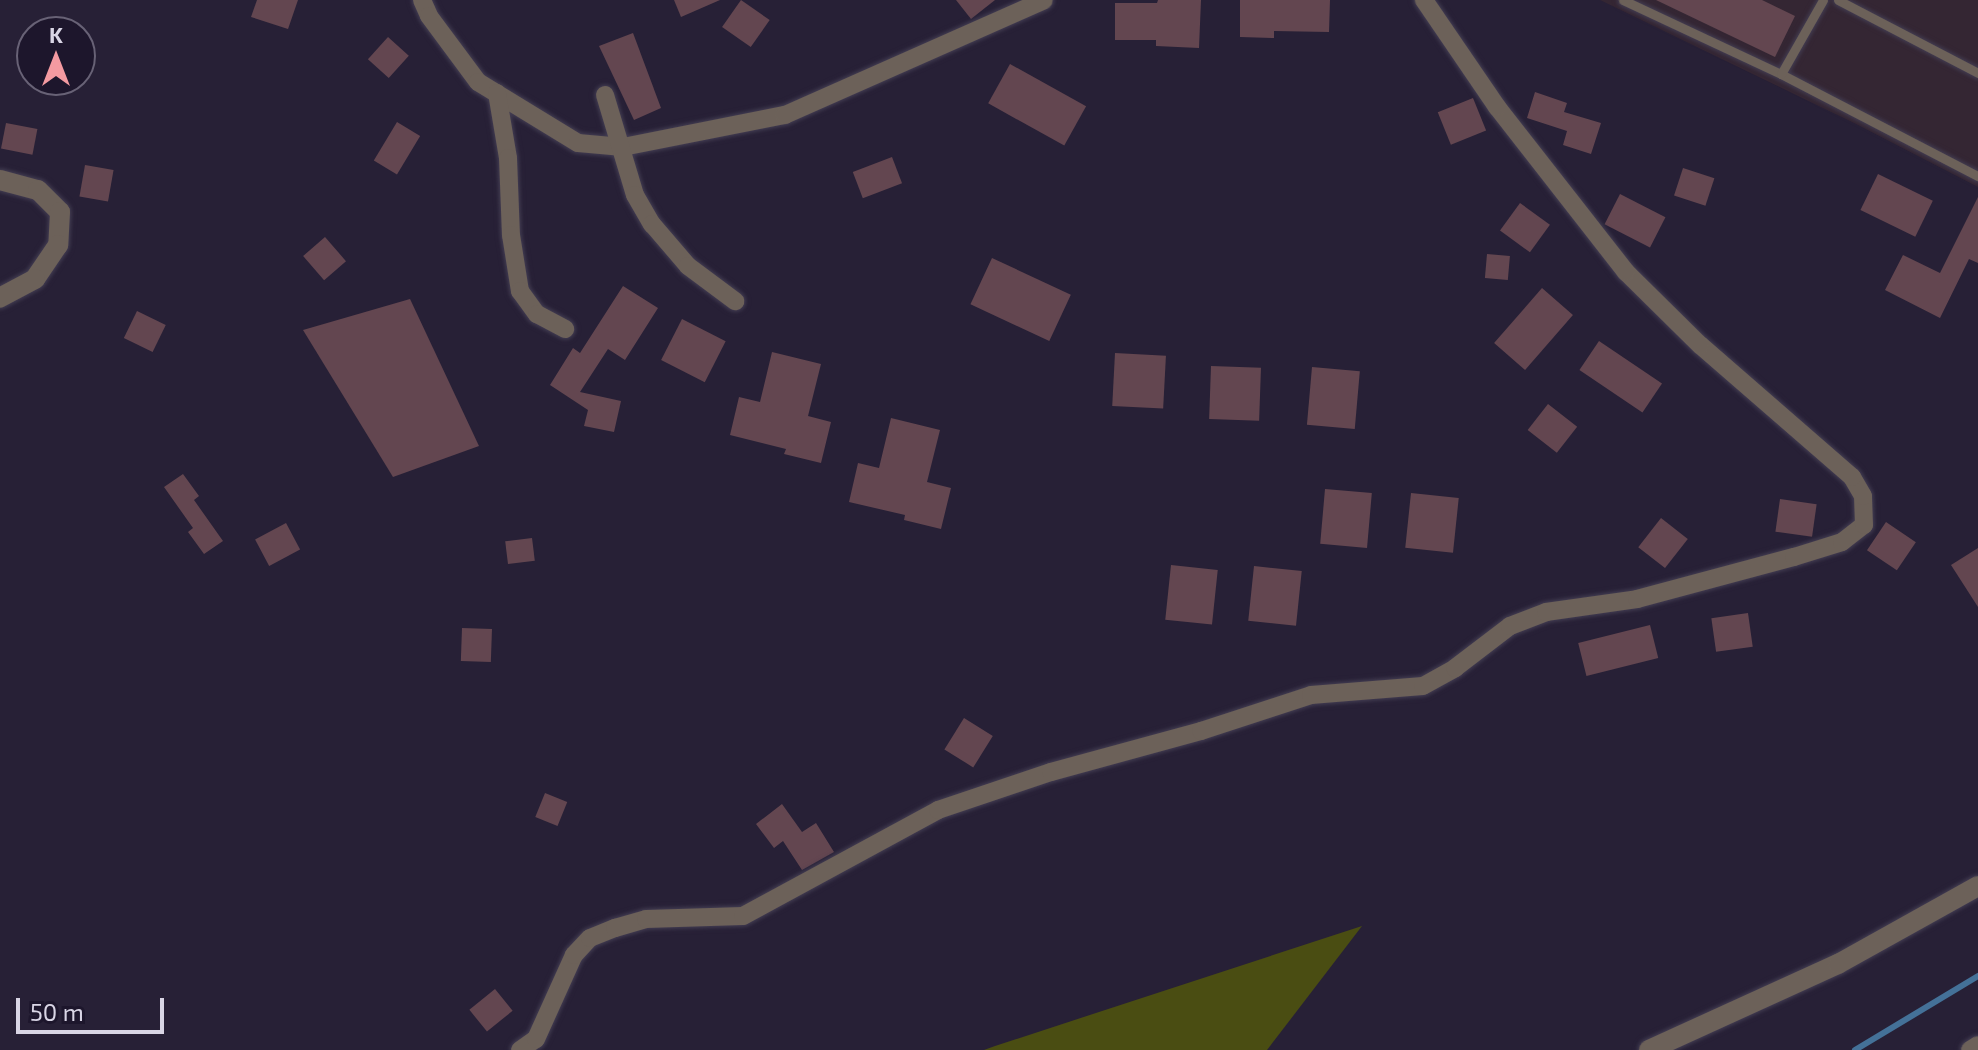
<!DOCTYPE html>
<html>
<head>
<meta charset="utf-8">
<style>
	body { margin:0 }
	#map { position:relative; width:1978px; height:1050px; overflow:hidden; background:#272036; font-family:"Exo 2",sans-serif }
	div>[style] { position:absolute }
	.industrial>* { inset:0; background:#342633 }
	.forest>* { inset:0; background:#4a4d12 }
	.stream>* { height:6px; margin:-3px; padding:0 3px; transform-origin:3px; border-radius:3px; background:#447198 }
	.building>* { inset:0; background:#634650; transform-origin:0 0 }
	.roads { filter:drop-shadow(0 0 2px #433d52) drop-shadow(0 0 2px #433d52) }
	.service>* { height:9px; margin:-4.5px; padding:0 4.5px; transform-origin:4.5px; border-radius:4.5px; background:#6c6159 }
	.minor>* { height:18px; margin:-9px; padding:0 9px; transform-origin:9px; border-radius:9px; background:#6c6159 }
	.tertiary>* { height:20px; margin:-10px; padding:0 10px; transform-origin:10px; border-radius:10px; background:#6c6159 }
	span { translate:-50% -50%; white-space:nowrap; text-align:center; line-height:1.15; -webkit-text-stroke:7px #1d162c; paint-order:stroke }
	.north { position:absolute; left:16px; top:16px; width:80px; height:80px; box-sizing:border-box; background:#1d162c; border:2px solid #686276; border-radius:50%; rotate:0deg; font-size:22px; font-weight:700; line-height:32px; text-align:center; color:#d9d5e5 }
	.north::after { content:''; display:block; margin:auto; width:28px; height:36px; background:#f49aa1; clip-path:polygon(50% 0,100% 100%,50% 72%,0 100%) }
	.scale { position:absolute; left:16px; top:998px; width:148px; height:36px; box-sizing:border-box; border:4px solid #d9d5e5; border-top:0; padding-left:10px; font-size:24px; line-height:28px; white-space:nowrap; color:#d9d5e5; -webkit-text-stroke:6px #1d162c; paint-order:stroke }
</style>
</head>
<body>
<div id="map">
	<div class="industrial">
		<i style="clip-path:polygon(1600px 0,1978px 0,1978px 187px,1856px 124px)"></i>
	</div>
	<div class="forest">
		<i style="clip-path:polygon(1362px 926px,1267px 1050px,984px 1050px,995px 1046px)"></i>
	</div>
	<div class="stream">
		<i style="left:1855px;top:1050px;width:144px;rotate:-31deg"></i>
	</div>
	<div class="building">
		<i style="clip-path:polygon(257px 0,298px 0,288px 29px,251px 17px)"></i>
		<i style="clip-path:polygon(674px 0,720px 0,681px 17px)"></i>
		<i style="left:741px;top:0;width:35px;height:33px;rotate:35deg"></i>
		<i style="clip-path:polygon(956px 0,995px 0,971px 19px)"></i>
		<i style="clip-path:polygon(1158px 0,1201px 0,1199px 48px,1156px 46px,1156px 40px,1115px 40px,1115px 3px,1157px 3px)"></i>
		<i style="clip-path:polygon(1240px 0,1330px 0,1329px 32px,1274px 31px,1274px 38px,1240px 37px)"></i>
		<i style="clip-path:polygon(1656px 0,1762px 0,1795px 16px,1775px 57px)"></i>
		<i style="clip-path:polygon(633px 33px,661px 108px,634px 120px,599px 46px)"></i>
		<i style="left:388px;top:37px;width:28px;height:30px;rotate:42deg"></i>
		<i style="left:1010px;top:64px;width:87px;height:45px;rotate:29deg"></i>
		<i style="clip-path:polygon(1535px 92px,1567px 103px,1564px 112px,1601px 123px,1591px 154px,1563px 145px,1567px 131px,1527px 118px)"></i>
		<i style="left:1473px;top:98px;width:35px;height:38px;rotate:68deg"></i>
		<i style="left:397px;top:122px;width:27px;height:45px;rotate:31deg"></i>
		<i style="left:6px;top:123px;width:32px;height:26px;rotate:11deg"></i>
		<i style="left:892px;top:157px;width:28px;height:42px;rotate:69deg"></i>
		<i style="left:85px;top:165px;width:29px;height:32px;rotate:10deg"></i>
		<i style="left:1683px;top:168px;width:33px;height:29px;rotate:18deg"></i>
		<i style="left:1878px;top:174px;width:61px;height:40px;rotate:26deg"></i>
		<i style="left:1620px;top:194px;width:51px;height:34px;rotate:27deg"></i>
		<i style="clip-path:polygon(1978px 197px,1978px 263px,1969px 259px,1940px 318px,1885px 290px,1903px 255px,1940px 273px)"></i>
		<i style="left:1520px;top:203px;width:37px;height:34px;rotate:36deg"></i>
		<i style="left:325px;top:237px;width:32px;height:29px;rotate:49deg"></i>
		<i style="left:1487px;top:254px;width:23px;height:24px;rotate:5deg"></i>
		<i style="left:992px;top:258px;width:87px;height:51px;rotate:25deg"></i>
		<i style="clip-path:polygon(623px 286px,658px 308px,625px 360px,608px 349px,580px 392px,621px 401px,614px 432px,584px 426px,588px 410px,550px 385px,573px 348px,580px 353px)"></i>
		<i style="left:1542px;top:288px;width:41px;height:73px;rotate:41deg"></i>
		<i style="clip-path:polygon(410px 299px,479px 446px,393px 477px,303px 330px)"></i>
		<i style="left:137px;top:311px;width:32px;height:30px;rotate:26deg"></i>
		<i style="left:682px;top:319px;width:49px;height:46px;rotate:27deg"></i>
		<i style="left:1599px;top:341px;width:76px;height:35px;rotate:34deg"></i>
		<i style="clip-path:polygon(772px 352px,821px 364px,808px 416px,831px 422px,821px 463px,784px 454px,786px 449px,730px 435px,739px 397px,760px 402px)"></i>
		<i style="left:1115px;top:353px;width:51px;height:53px;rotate:3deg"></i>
		<i style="left:1211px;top:366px;width:50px;height:53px;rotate:2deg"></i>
		<i style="left:1312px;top:367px;width:48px;height:58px;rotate:5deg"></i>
		<i style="left:1548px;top:404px;width:37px;height:33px;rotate:38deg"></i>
		<i style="clip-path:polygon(891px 418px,940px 430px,927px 482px,951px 488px,941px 529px,904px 520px,905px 515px,849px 502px,858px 463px,879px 468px)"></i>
		<i style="clip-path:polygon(183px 474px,199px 496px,194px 500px,223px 541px,204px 554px,188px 532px,193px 528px,164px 487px)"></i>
		<i style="left:1325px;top:489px;width:47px;height:55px;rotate:5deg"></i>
		<i style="left:1411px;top:493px;width:48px;height:55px;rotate:6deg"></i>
		<i style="left:1780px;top:499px;width:37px;height:33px;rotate:8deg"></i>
		<i style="left:1661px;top:518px;width:34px;height:37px;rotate:38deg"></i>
		<i style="left:1886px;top:522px;width:36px;height:34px;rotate:34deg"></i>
		<i style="left:286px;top:523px;width:30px;height:35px;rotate:62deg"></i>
		<i style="left:532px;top:538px;width:23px;height:27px;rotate:83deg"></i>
		<i style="clip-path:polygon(1978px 548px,1978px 607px,1951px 565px)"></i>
		<i style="left:1171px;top:565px;width:47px;height:55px;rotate:6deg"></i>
		<i style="left:1254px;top:566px;width:48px;height:55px;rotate:6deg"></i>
		<i style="left:1748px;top:613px;width:34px;height:37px;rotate:82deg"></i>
		<i style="left:1650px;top:625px;width:34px;height:74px;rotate:76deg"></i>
		<i style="left:462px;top:628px;width:30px;height:33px;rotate:2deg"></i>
		<i style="left:964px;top:718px;width:34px;height:37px;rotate:32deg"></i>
		<i style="left:545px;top:793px;width:24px;height:26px;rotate:22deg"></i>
		<i style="clip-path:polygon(782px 804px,802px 832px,816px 823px,834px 852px,802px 870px,783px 841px,774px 848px,756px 824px)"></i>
		<i style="left:495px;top:989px;width:28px;height:33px;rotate:51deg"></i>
	</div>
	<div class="roads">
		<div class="service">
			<i style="left:1623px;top:0;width:174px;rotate:25.1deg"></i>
			<i style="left:1781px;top:74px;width:222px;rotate:27.4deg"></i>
			<i style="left:1838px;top:0;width:158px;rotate:27.5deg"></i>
			<i style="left:1781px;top:74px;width:85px;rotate:-60.4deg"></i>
		</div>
		<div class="minor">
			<i style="left:422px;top:0;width:17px;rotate:66deg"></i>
			<i style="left:429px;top:16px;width:82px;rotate:53.4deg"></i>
			<i style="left:478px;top:82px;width:117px;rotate:31.4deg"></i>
			<i style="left:578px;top:143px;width:45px;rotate:5.1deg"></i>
			<i style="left:623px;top:147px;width:165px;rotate:-11.2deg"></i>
			<i style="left:785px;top:115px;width:283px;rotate:-23.9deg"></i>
			<i style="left:497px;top:93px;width:66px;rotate:80.4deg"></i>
			<i style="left:508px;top:158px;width:77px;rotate:87.8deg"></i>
			<i style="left:511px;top:235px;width:57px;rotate:80.9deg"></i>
			<i style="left:520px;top:291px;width:29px;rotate:54deg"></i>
			<i style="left:537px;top:314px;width:32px;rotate:28deg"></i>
			<i style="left:605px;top:95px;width:104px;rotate:73.3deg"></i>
			<i style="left:635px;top:195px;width:34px;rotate:60deg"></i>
			<i style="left:652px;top:224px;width:55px;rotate:49.4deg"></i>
			<i style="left:688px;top:266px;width:59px;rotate:36.7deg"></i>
			<i style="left:520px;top:1050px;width:19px;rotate:-35deg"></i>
			<i style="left:536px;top:1039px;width:92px;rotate:-65.7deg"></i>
			<i style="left:574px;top:955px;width:23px;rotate:-47deg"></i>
			<i style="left:590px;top:938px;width:27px;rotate:-22deg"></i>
			<i style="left:615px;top:928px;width:32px;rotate:-16deg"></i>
			<i style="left:646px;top:919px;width:97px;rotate:-1.8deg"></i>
			<i style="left:743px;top:916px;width:222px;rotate:-28.5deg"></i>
			<i style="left:938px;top:810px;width:119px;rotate:-18.6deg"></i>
			<i style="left:1051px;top:772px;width:156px;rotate:-15.3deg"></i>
			<i style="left:1201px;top:731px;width:116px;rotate:-18.1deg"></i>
			<i style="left:1311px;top:695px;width:112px;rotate:-4.6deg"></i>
			<i style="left:1423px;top:686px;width:37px;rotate:-29deg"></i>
			<i style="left:1455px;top:668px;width:69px;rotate:-37.4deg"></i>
			<i style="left:1510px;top:626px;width:39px;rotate:-21deg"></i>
			<i style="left:1546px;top:612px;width:92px;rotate:-8.1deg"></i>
			<i style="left:1637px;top:599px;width:163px;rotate:-15deg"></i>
			<i style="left:1794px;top:557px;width:50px;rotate:-17.4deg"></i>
			<i style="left:1842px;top:542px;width:28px;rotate:-38deg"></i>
			<i style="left:1864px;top:525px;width:29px;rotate:-92deg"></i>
			<i style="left:1863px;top:496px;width:22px;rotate:-120deg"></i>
			<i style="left:1852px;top:477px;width:201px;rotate:-139deg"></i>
			<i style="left:1700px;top:345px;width:104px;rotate:-135.4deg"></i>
			<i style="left:1626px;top:272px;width:209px;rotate:-128deg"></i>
			<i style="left:1497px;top:107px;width:130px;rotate:-124.3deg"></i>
			<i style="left:1970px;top:1050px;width:9px;rotate:-32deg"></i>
		</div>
		<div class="tertiary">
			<i style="left:0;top:180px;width:39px;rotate:15deg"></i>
			<i style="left:38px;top:190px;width:31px;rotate:45deg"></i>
			<i style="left:60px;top:212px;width:33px;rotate:93deg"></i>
			<i style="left:58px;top:245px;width:41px;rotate:124.1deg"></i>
			<i style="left:35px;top:279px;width:40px;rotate:152deg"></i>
			<i style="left:1649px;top:1050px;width:208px;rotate:-24.5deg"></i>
			<i style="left:1838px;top:964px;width:160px;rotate:-29.1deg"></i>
		</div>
	</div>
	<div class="north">K</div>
	<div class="scale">50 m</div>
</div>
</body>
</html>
